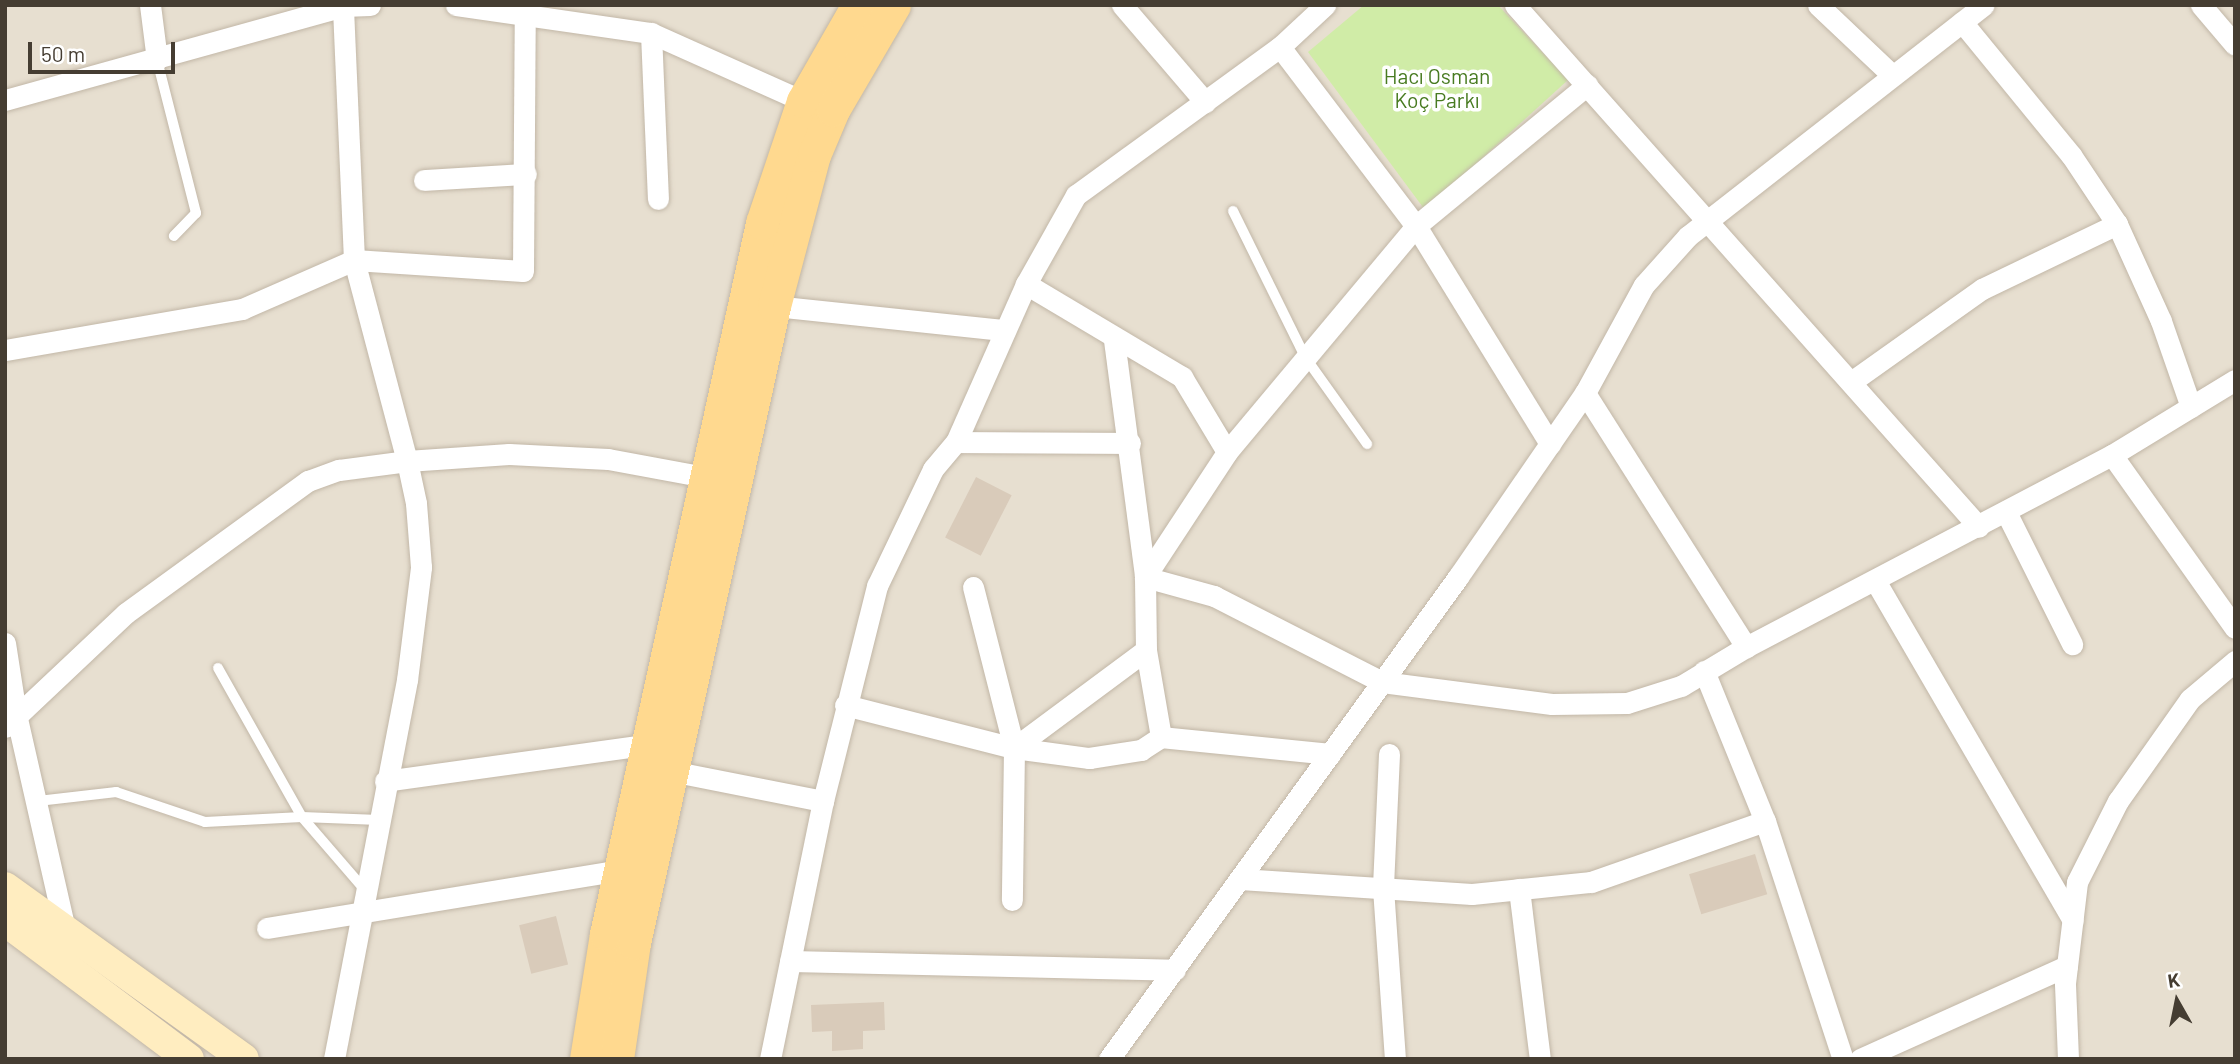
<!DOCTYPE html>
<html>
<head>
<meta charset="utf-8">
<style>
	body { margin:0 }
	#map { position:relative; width:2240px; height:1064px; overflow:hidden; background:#f3ede2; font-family:Barlow,sans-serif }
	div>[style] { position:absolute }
	.residential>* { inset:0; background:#e7dfd0; transform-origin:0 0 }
	.green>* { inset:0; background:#d0eca7 }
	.building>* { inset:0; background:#d9cbba; transform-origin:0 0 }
	.roads { filter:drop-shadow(0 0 2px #c2b7a7) drop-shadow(0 0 2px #c2b7a7) }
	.lane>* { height:10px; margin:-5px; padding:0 5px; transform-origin:5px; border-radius:5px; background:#fff }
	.street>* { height:21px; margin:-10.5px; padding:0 10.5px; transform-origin:10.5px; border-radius:10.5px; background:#fff }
	.secondary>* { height:30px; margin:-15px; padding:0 15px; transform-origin:15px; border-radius:15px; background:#ffedc0 }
	.primary>* { height:33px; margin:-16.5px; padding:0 16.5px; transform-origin:16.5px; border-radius:16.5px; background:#ffd98f }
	span { translate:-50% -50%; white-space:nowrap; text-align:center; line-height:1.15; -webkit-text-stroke:7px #fff; paint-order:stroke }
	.park-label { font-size:21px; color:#487b21 }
	.frame { position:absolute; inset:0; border:7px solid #453d32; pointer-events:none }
	.north { position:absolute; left:2142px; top:966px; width:70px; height:70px; -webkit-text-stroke:5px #fff; paint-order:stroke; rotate:351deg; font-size:19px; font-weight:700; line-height:28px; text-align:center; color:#453d32 }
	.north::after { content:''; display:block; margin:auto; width:24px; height:32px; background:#453d32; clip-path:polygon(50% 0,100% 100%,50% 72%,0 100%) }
	.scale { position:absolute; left:28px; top:42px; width:147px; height:32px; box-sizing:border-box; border:4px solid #453d32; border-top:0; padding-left:9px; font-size:21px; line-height:24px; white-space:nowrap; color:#453d32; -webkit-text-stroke:5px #fff; paint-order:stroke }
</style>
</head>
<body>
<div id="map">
	<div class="residential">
		<i style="left:5px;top:5px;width:2230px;height:1054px"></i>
	</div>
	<div class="green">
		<i style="clip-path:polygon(1364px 5px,1498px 5px,1568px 80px,1425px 210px,1308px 52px)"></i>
	</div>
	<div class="building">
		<i style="left:976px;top:477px;width:40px;height:68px;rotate:27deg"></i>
		<i style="left:1755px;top:854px;width:42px;height:69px;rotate:73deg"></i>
		<i style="left:556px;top:916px;width:50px;height:38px;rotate:76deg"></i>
		<i style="clip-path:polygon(884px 1002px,885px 1030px,863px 1031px,863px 1049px,832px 1051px,832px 1031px,812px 1032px,811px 1005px)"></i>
	</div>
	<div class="roads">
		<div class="lane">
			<i style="left:157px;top:60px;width:158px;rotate:75.7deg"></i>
			<i style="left:196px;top:213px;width:32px;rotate:134deg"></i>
			<i style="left:1233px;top:211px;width:163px;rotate:63.7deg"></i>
			<i style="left:1305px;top:357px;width:107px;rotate:54.5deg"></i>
			<i style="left:218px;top:668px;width:171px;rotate:60.6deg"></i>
			<i style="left:302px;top:817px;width:96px;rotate:49.2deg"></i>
			<i style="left:38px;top:801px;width:79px;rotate:-6.6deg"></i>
			<i style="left:116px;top:792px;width:94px;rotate:18.6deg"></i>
			<i style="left:205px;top:822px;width:97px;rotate:-3deg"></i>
			<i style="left:302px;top:817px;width:77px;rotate:2.2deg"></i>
		</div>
		<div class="street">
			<i style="left:150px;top:5px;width:55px;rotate:82.7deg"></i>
			<i style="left:456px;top:5px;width:197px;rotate:8.2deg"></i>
			<i style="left:651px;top:33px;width:167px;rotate:24.1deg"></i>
			<i style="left:1122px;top:5px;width:128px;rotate:49.4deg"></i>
			<i style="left:1515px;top:5px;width:698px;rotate:48.37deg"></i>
			<i style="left:1818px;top:5px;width:102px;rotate:43.4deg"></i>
			<i style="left:2201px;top:5px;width:52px;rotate:49.6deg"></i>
			<i style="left:1962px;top:22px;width:172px;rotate:50.7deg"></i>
			<i style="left:2071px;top:155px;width:83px;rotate:56.3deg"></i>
			<i style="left:2117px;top:224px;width:107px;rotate:65.6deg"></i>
			<i style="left:2161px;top:321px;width:91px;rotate:70.8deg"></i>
			<i style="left:651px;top:33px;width:166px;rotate:87.6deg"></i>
			<i style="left:1280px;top:47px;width:225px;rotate:52.8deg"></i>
			<i style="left:1416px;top:226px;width:256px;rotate:58.4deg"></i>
			<i style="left:5px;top:100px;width:351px;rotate:-15.5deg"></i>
			<i style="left:343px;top:6px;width:27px;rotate:-2deg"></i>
			<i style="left:424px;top:180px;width:102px;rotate:-3.4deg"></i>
			<i style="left:1026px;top:284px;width:182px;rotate:30.8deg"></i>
			<i style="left:1182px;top:377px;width:87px;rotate:59deg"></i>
			<i style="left:774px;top:306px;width:229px;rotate:6deg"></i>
			<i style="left:1114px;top:340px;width:239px;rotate:82.5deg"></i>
			<i style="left:1145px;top:577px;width:72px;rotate:15.4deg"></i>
			<i style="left:1214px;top:596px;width:189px;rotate:27.1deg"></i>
			<i style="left:1382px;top:682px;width:171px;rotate:7.4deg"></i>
			<i style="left:1552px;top:704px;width:75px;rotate:-0.8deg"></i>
			<i style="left:1627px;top:703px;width:57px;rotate:-17.5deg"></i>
			<i style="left:1681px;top:686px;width:76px;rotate:-31deg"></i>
			<i style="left:1746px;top:647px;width:413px;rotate:-27.7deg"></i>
			<i style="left:2112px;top:455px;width:144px;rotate:-31.4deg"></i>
			<i style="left:5px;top:350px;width:241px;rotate:-9.8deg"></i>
			<i style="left:242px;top:309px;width:122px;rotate:-23.6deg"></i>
			<i style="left:354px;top:260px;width:169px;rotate:3.7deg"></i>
			<i style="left:523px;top:271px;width:256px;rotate:-89.6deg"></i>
			<i style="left:1851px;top:382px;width:161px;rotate:-35.4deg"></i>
			<i style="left:1982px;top:289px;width:150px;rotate:-25.7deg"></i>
			<i style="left:1585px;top:393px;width:301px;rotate:57.6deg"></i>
			<i style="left:956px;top:442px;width:174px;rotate:0.3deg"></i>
			<i style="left:2112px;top:455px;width:212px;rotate:54.6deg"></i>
			<i style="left:2006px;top:512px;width:148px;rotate:63.4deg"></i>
			<i style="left:1876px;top:582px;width:391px;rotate:59.8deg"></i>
			<i style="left:973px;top:587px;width:166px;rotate:75.7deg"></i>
			<i style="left:1014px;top:748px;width:152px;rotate:90.8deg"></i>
			<i style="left:5px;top:643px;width:72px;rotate:81.2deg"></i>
			<i style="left:16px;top:714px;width:226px;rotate:77.2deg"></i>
			<i style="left:1704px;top:671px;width:162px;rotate:67.9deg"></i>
			<i style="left:1765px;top:821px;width:250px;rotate:71.9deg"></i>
			<i style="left:845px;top:705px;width:174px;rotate:14.3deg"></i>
			<i style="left:1014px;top:748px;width:76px;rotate:7.6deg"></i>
			<i style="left:1089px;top:758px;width:53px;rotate:-8.7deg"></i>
			<i style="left:1141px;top:750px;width:24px;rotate:-33deg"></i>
			<i style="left:5px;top:727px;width:166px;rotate:-43.3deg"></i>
			<i style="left:126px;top:613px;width:225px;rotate:-36deg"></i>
			<i style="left:308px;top:481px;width:33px;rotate:-20deg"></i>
			<i style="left:339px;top:470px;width:69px;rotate:-7.5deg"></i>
			<i style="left:407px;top:461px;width:102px;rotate:-3.9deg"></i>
			<i style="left:509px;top:454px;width:99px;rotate:2.9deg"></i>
			<i style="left:608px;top:459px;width:99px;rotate:10.5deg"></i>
			<i style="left:1014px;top:748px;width:164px;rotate:-36.6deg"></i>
			<i style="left:1330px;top:754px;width:170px;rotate:-174.3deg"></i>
			<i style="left:1161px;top:737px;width:88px;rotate:-99.8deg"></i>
			<i style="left:1146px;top:650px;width:73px;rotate:-90.8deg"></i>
			<i style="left:1145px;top:577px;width:149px;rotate:-56.7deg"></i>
			<i style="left:1227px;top:452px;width:295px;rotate:-50.1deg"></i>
			<i style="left:1416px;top:226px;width:222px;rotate:-39.5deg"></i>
			<i style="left:1389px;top:754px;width:134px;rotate:92.6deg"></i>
			<i style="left:1383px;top:888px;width:171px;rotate:86deg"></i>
			<i style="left:671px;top:771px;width:155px;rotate:11.2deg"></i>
			<i style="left:385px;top:781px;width:263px;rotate:-7.9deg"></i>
			<i style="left:1240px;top:879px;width:232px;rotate:3.7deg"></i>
			<i style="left:1472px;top:894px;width:120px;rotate:-5.8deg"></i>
			<i style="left:1591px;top:882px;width:184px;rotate:-19.3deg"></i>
			<i style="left:1519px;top:889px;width:171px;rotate:83deg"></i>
			<i style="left:267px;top:928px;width:358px;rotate:-9.3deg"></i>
			<i style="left:790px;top:961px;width:385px;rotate:1.3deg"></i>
			<i style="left:334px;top:1059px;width:386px;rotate:-79.1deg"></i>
			<i style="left:407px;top:680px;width:114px;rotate:-82.9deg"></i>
			<i style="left:421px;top:567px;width:64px;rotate:-94.5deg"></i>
			<i style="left:416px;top:503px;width:43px;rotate:-102.1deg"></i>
			<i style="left:407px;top:461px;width:208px;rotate:-104.8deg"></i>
			<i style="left:354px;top:260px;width:255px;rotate:-92.5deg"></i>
			<i style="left:770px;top:1059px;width:263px;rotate:-78.4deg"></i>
			<i style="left:823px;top:801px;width:222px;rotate:-75.9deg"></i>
			<i style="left:877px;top:586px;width:130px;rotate:-64.4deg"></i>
			<i style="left:933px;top:469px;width:35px;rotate:-50deg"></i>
			<i style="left:956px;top:442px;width:173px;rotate:-66.1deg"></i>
			<i style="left:1026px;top:284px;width:102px;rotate:-60.7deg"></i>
			<i style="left:1076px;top:195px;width:252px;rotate:-36deg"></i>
			<i style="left:1280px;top:47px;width:62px;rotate:-43deg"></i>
			<i style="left:1109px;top:1059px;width:595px;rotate:-54.09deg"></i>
			<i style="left:1458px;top:577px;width:224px;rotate:-55.4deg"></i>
			<i style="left:1585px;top:393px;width:123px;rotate:-61.4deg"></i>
			<i style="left:1644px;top:285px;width:66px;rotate:-48.1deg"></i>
			<i style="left:1688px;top:236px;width:375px;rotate:-38deg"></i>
			<i style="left:1860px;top:1059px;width:227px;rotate:-24.2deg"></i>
			<i style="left:2068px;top:1059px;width:76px;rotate:-92.3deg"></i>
			<i style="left:2065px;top:983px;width:102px;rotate:-83.2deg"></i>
			<i style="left:2077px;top:882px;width:91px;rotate:-63.2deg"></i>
			<i style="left:2118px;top:801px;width:125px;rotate:-54.8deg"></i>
			<i style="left:2190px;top:699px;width:59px;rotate:-40.2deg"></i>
		</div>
		<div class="secondary">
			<i style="left:5px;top:887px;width:294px;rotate:35.7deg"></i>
			<i style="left:5px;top:921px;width:230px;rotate:36.9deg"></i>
		</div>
		<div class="primary">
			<i style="left:586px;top:1059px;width:127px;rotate:-80.9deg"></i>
			<i style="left:606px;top:934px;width:728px;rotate:-77.62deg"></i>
			<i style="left:762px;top:223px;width:129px;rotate:-71.4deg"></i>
			<i style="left:803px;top:101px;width:111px;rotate:-60.2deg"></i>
			<i style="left:617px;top:1059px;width:117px;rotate:-81.7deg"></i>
			<i style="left:634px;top:943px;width:652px;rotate:-77.6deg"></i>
			<i style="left:774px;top:306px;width:156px;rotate:-75.2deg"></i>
			<i style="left:814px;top:155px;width:49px;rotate:-67.1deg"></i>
			<i style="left:833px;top:110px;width:121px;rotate:-59.8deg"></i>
		</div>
	</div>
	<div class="park-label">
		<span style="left:1437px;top:88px">Hacı Osman<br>Koç Parkı</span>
	</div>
	<div class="frame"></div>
	<div class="north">K</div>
	<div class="scale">50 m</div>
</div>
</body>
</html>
